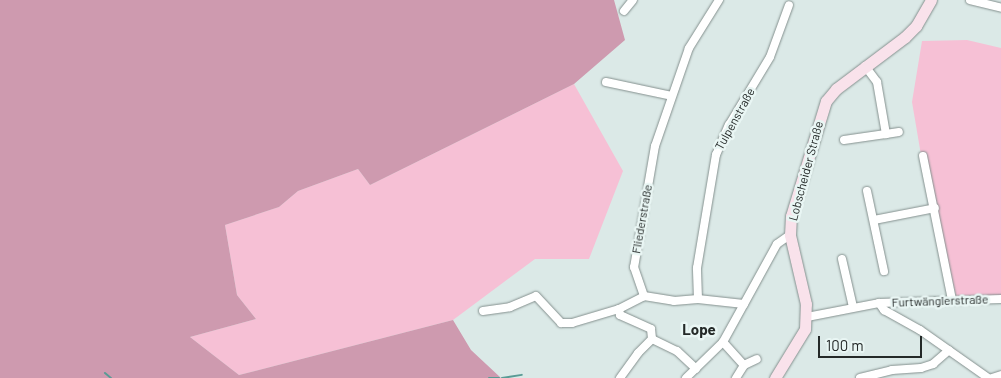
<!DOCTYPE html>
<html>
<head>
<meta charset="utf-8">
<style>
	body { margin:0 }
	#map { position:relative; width:1001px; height:378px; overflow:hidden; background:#dbe9e7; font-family:Barlow,sans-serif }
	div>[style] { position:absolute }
	.green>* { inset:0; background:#f6c0d5 }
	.forest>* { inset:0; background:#ce9aaf }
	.stream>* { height:2px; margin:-1px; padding:0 1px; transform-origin:1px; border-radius:1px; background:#599b95 }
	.roads { filter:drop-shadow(0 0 1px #84908e) drop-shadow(0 0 1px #84908e) }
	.street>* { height:8px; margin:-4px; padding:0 4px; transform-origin:4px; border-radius:4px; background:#fff }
	.secondary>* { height:11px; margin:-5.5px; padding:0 5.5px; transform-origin:5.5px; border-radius:5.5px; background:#f9e2eb }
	span { translate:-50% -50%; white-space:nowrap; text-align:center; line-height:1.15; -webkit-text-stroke:5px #e9f6f4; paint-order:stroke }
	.street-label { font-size:12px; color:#242928 }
	.quarter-label { font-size:15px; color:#242928; font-weight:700 }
	.scale { position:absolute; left:818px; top:336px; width:104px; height:22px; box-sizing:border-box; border:2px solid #242928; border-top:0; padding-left:6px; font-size:15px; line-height:18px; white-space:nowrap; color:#242928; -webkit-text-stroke:4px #e9f6f4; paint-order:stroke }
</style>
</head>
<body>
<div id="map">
	<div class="green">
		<i style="clip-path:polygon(967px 40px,1001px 48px,1001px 297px,956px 296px,936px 208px,921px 155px,912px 102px,922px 41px)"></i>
		<i style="clip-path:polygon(574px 84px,623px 171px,589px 259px,535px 259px,453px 320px,239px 375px,190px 337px,256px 319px,237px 295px,225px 225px,279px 207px,298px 191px,358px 169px,370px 185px)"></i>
	</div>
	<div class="forest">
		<i style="clip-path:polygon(0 0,614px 0,625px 40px,574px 84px,370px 185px,358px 169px,298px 191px,279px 207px,225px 225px,237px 295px,256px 319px,190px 337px,239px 375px,453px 320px,471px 350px,501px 378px,0 378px)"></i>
	</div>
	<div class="stream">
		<i style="left:105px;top:373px;width:8px;rotate:40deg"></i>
		<i style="left:489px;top:378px;width:10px"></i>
		<i style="left:502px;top:378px;width:20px;rotate:-9deg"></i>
	</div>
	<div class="roads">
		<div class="street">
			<i style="left:719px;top:0;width:57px;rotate:122deg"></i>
			<i style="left:689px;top:48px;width:104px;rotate:109.1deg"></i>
			<i style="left:655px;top:146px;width:123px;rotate:99.8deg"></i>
			<i style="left:634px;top:267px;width:31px;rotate:71deg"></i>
			<i style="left:644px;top:296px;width:30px;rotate:9deg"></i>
			<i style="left:674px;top:301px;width:24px;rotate:-5deg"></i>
			<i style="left:698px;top:299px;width:46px;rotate:6.2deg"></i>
			<i style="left:744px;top:304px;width:68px;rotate:-61.2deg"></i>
			<i style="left:777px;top:244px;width:16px;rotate:-35deg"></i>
			<i style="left:970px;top:0;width:32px;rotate:14deg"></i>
			<i style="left:624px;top:11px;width:14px;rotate:-51deg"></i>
			<i style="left:865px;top:66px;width:20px;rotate:53deg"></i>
			<i style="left:877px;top:82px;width:53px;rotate:80.2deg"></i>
			<i style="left:886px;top:134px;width:13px;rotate:-9deg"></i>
			<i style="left:606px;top:82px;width:67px;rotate:12deg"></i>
			<i style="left:844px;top:140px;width:42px;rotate:-8.1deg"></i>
			<i style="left:923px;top:156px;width:147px;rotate:78.6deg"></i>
			<i style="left:867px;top:191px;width:82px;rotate:78deg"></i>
			<i style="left:874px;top:220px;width:62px;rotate:-11.1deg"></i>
			<i style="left:842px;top:259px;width:49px;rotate:77.1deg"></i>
			<i style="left:698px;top:299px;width:31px;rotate:-92deg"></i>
			<i style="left:697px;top:268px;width:115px;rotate:-80.5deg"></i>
			<i style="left:716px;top:155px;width:33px;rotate:-67deg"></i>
			<i style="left:729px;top:125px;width:79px;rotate:-58.9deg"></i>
			<i style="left:770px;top:57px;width:55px;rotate:-69.9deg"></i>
			<i style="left:879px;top:303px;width:122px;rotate:-1.9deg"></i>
			<i style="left:619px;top:309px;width:6px;rotate:81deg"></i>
			<i style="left:620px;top:315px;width:34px;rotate:24deg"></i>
			<i style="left:651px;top:329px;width:10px;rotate:84deg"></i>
			<i style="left:652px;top:339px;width:28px;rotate:26deg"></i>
			<i style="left:677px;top:351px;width:26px;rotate:43deg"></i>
			<i style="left:483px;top:311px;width:27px;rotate:-8deg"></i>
			<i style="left:510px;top:307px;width:28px;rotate:-23deg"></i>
			<i style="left:536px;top:296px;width:37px;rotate:47deg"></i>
			<i style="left:561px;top:323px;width:11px"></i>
			<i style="left:572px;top:323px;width:49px;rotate:-16.6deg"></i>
			<i style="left:619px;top:309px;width:28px;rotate:-27deg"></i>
			<i style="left:807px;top:317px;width:73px;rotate:-11deg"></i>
			<i style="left:879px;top:303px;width:9px;rotate:54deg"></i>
			<i style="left:884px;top:310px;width:41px;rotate:29.1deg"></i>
			<i style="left:920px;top:330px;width:83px;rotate:35.2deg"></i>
			<i style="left:723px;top:342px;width:31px;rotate:48deg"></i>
			<i style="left:744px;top:365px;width:14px;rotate:-25deg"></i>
			<i style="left:620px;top:378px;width:31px;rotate:-54deg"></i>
			<i style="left:638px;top:353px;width:20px;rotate:-45deg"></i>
			<i style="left:686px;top:378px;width:52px;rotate:-44.2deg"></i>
			<i style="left:723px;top:342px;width:43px;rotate:-61.1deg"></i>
			<i style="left:736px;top:378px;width:15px;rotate:-58deg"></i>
			<i style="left:860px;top:378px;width:33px;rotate:-14deg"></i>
			<i style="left:892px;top:370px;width:29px;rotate:-4deg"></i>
			<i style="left:921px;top:368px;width:13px;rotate:-18deg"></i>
			<i style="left:933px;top:364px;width:21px;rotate:-41deg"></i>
			<i style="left:992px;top:378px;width:9px;rotate:-18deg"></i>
		</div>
		<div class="secondary">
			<i style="left:775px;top:378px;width:57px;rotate:-58.5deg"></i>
			<i style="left:805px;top:329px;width:25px;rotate:-88deg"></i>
			<i style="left:806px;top:304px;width:71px;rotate:-103.1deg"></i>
			<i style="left:790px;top:235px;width:19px;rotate:-87deg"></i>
			<i style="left:791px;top:216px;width:120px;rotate:-73.1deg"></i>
			<i style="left:826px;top:101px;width:16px;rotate:-50deg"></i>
			<i style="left:836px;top:89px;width:86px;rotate:-37deg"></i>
			<i style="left:905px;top:37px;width:16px;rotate:-45deg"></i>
			<i style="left:916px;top:26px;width:30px;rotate:-60deg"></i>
		</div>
	</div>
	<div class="street-label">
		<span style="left:735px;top:119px;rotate:-61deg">Tulpenstraße</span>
		<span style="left:806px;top:171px;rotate:-75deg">Lobscheider Straße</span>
		<span style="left:642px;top:219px;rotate:-80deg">Fliederstraße</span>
		<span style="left:940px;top:301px;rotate:-2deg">Furtwänglerstraße</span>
	</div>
	<div class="quarter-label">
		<span style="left:699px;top:330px">Lope</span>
	</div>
	<div class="scale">100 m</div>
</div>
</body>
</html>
